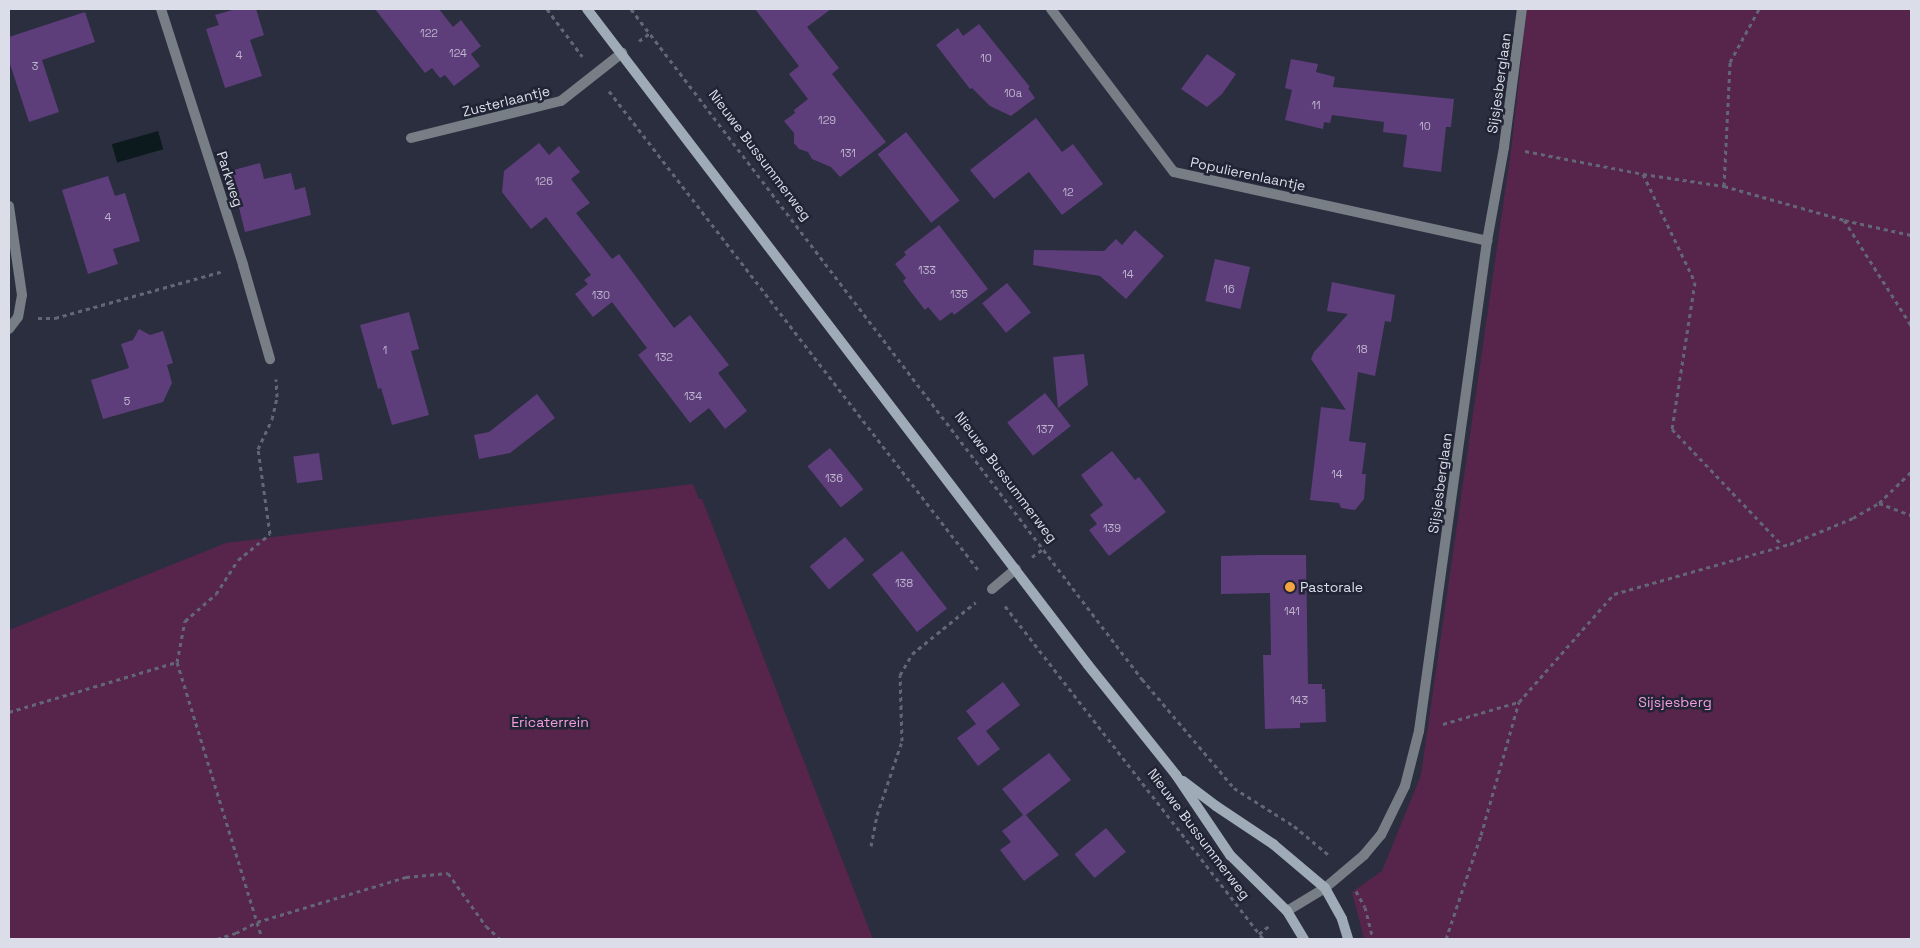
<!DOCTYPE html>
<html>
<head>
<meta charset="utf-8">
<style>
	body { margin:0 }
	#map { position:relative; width:1920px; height:948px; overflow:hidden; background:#2b2e3f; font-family:"Space Grotesk",sans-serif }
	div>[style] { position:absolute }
	.green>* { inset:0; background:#57244b }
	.water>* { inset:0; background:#0c1a1e; transform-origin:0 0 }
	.building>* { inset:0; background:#5e3d7b; transform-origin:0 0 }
	.path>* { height:3px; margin-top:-1.5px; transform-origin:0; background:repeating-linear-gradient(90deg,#636675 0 4px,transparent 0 8px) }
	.street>* { height:10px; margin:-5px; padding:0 5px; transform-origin:5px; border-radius:5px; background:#777e85 }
	.secondary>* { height:10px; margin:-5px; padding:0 5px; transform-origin:5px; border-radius:5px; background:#9fabb6 }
	.dots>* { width:14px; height:14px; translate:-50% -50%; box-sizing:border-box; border:2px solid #212434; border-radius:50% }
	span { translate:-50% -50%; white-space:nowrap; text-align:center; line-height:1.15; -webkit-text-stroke:5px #212434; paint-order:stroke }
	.number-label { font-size:11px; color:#bcb5cd }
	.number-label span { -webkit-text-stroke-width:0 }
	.street-label { font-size:14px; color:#dbdde8 }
	.poi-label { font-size:14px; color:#dbdde8 }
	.left { translate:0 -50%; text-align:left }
	.park-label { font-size:14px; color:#f69ddf }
	.frame { position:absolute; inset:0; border:10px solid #dbdde8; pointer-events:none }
</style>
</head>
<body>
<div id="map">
	<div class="green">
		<i style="clip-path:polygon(1527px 9px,1911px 9px,1911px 939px,1364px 939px,1352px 892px,1382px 871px,1421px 775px,1512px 143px)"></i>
		<i style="clip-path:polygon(693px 484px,699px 499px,702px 499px,873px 939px,9px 939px,9px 630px,226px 543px)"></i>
	</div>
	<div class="water">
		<i style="left:158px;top:131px;width:19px;height:48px;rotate:74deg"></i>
	</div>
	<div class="building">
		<i style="clip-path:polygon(236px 9px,256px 9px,264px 35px,250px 40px,262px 76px,225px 88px,206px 29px,219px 25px,215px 15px)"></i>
		<i style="clip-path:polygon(375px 9px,439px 9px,453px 27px,461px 20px,481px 46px,471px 54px,480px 66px,454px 86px,445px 75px,440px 78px,432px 68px,425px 73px)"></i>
		<i style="clip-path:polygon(755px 9px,831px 9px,807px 27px,839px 68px,832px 74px,886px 142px,840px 177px,831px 167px,812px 159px,808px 152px,799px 149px,794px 143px,794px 133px,784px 121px,795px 113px,794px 110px,808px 99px,789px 74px,799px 66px)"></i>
		<i style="clip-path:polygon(85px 12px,95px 42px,42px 60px,59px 112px,29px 122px,9px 61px,9px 37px)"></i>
		<i style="clip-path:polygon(979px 24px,1030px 87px,1028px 88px,1035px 98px,1011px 116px,990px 106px,972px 88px,970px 89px,936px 45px,958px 28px,963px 36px)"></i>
		<i style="clip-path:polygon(1207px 54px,1236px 74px,1222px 94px,1207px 107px,1181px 89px)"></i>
		<i style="clip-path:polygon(1291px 59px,1318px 64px,1316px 72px,1335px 77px,1333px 87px,1454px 99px,1451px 127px,1446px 127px,1441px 172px,1403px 167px,1407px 135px,1383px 132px,1384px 122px,1332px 115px,1330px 123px,1324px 122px,1323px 129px,1285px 120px,1292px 90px,1285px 88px)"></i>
		<i style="clip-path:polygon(1036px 118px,1062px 152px,1073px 144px,1103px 184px,1062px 215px,1029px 172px,994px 199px,970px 170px)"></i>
		<i style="left:906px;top:132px;width:87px;height:36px;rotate:52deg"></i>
		<i style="clip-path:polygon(539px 143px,549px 155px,559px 146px,580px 172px,571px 179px,590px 203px,576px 213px,612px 259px,619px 254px,674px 328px,690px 315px,729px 365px,718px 373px,747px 411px,725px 429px,709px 408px,690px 423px,638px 355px,647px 348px,612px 302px,593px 317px,575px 294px,588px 284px,584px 280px,591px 275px,546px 217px,531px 229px,502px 192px,504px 171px)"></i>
		<i style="clip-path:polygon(260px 163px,264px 179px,291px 173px,295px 190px,305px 187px,311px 215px,245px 232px,230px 171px)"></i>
		<i style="clip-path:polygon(108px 176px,115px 196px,125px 193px,140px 241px,113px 249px,118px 264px,88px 274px,62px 190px)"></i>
		<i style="clip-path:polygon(939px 225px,988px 289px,954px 315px,952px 312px,940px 321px,928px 307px,925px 310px,911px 292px,903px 281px,906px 278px,895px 264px,906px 255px,904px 252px)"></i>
		<i style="clip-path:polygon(1135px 230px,1164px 256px,1126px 299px,1100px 276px,1033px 265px,1034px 250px,1104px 251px,1116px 239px,1122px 245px)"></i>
		<i style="left:1215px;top:259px;width:36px;height:43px;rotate:13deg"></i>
		<i style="clip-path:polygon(1332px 282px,1395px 295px,1391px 322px,1385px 321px,1375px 376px,1358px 372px,1349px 441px,1366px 443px,1362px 474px,1366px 474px,1364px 499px,1355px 510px,1341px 508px,1339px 503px,1310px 500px,1321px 407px,1346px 410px,1311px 359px,1314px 352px,1348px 314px,1327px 311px)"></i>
		<i style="left:1007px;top:283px;width:38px;height:32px;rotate:51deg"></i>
		<i style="clip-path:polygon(409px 312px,419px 349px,411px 351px,429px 415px,392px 425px,381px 388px,378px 389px,360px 325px)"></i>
		<i style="clip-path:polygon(139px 329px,150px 335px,163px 331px,173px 363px,167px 365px,172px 383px,163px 402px,103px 419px,91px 380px,129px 368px,121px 344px,133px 340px)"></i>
		<i style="clip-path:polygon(1084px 354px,1088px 385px,1058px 408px,1053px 357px)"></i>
		<i style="left:1045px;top:393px;width:42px;height:48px;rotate:52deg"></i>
		<i style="clip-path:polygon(537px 394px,555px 418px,510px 453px,479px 459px,474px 435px,489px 432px)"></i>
		<i style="left:830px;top:448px;width:53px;height:29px;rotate:51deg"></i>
		<i style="clip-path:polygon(1112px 451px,1135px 480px,1139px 477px,1166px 512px,1109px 556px,1089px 530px,1097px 524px,1090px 515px,1103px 505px,1081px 475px)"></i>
		<i style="left:319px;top:453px;width:27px;height:26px;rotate:82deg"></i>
		<i style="left:845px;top:537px;width:30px;height:46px;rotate:50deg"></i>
		<i style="left:902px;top:551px;width:73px;height:38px;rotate:52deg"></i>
		<i style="clip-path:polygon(1259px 555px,1306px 555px,1308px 684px,1322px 684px,1322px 689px,1325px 689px,1326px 722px,1300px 723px,1300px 728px,1265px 729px,1263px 655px,1271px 655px,1270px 593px,1221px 594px,1221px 556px)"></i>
		<i style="clip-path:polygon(1003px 682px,1020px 705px,986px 731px,1000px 749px,978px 766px,957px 738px,976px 724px,966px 711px)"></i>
		<i style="clip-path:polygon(1049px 753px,1071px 780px,1026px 815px,1059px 855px,1024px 881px,1000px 850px,1011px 842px,1002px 831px,1023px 815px,1002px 789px)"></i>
		<i style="left:1106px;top:828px;width:31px;height:41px;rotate:50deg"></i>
	</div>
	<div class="path">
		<i style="left:547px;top:9px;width:59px;rotate:53.3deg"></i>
		<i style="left:631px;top:9px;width:843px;rotate:52.67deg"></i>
		<i style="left:1142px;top:679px;width:143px;rotate:49.8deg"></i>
		<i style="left:1234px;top:788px;width:71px;rotate:32.3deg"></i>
		<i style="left:1294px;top:826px;width:47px;rotate:39.8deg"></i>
		<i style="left:639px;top:41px;width:14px;rotate:-36deg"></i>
		<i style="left:609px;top:91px;width:606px;rotate:52.37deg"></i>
		<i style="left:1525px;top:151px;width:120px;rotate:11deg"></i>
		<i style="left:1643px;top:174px;width:82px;rotate:8.4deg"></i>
		<i style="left:1724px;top:186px;width:125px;rotate:15.8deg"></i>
		<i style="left:1643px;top:174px;width:120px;rotate:64.3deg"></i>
		<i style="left:1695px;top:282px;width:149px;rotate:98.9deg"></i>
		<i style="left:1672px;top:429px;width:160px;rotate:46.5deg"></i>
		<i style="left:1724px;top:186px;width:124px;rotate:-87.2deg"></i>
		<i style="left:1730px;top:62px;width:60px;rotate:-61.3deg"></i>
		<i style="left:1911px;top:235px;width:69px;rotate:-167.4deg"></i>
		<i style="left:1844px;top:220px;width:125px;rotate:57.5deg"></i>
		<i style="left:38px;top:318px;width:17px"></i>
		<i style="left:55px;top:318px;width:174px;rotate:-15.6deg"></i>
		<i style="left:1879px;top:503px;width:45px;rotate:-44.1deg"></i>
		<i style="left:1032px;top:557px;width:14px;rotate:-36deg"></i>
		<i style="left:1005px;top:606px;width:421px;rotate:52.2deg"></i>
		<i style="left:177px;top:662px;width:290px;rotate:72.9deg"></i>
		<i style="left:9px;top:712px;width:175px;rotate:-16.6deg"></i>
		<i style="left:177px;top:662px;width:42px;rotate:-79deg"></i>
		<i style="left:185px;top:621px;width:41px;rotate:-41.1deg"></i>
		<i style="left:216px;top:594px;width:40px;rotate:-57.1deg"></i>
		<i style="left:238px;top:560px;width:41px;rotate:-39.1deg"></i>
		<i style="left:270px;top:534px;width:86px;rotate:-98deg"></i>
		<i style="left:258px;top:449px;width:33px;rotate:-65deg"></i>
		<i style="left:272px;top:419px;width:23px;rotate:-77deg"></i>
		<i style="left:277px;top:397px;width:18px;rotate:-93deg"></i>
		<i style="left:1443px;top:724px;width:78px;rotate:-16.3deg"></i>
		<i style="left:871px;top:846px;width:32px;rotate:-79deg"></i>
		<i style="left:877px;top:815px;width:78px;rotate:-71.3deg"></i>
		<i style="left:902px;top:741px;width:66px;rotate:-91.7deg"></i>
		<i style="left:900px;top:675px;width:24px;rotate:-60deg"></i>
		<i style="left:912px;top:654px;width:82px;rotate:-39.1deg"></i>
		<i style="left:1356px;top:891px;width:18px;rotate:61deg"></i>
		<i style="left:1365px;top:907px;width:33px;rotate:76deg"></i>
		<i style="left:1259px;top:934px;width:14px;rotate:-39deg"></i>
		<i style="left:217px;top:939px;width:20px;rotate:-18deg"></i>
		<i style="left:236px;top:933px;width:24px;rotate:-28deg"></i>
		<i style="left:257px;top:922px;width:156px;rotate:-16.8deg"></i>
		<i style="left:406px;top:877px;width:42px;rotate:-5.4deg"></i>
		<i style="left:448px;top:873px;width:65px;rotate:54.4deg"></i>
		<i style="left:486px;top:926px;width:19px;rotate:43deg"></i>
		<i style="left:1446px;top:939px;width:110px;rotate:-71.4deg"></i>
		<i style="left:1481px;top:835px;width:138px;rotate:-74.1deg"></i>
		<i style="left:1519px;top:702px;width:144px;rotate:-48.7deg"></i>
		<i style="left:1614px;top:594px;width:183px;rotate:-15.9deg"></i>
		<i style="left:1790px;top:544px;width:68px;rotate:-22.4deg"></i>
		<i style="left:1853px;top:518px;width:30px;rotate:-30deg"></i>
		<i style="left:1879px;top:503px;width:34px;rotate:21deg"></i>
	</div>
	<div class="street">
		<i style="left:161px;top:9px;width:269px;rotate:72.2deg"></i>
		<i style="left:243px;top:265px;width:98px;rotate:74deg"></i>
		<i style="left:1051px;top:9px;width:204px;rotate:53deg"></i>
		<i style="left:1174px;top:172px;width:321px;rotate:12.4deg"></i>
		<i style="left:411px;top:138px;width:154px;rotate:-13.9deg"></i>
		<i style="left:561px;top:101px;width:78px;rotate:-38.2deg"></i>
		<i style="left:9px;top:206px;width:90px;rotate:81.7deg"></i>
		<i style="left:22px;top:295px;width:22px;rotate:100deg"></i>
		<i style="left:18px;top:317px;width:15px;rotate:127deg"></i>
		<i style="left:992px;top:589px;width:31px;rotate:-40deg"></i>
		<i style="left:1287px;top:911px;width:44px;rotate:-31.2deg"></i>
		<i style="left:1325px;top:888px;width:51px;rotate:-40.2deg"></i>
		<i style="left:1364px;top:855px;width:26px;rotate:-50deg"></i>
		<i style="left:1381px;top:835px;width:55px;rotate:-63.9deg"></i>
		<i style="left:1405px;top:786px;width:57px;rotate:-75.7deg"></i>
		<i style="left:1419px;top:731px;width:495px;rotate:-82.1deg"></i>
		<i style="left:1487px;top:241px;width:96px;rotate:-79.7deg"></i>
		<i style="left:1504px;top:147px;width:139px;rotate:-82.6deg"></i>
	</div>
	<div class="secondary">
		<i style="left:587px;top:9px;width:825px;rotate:52.63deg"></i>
		<i style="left:1088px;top:665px;width:141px;rotate:51.3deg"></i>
		<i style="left:1176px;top:775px;width:97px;rotate:56deg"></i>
		<i style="left:1230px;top:855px;width:80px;rotate:44.5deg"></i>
		<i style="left:1287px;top:911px;width:33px;rotate:59deg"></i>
		<i style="left:1183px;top:781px;width:41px;rotate:37.1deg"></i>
		<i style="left:1216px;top:806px;width:69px;rotate:33.7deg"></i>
		<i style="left:1273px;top:844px;width:68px;rotate:40.2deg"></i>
		<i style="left:1325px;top:888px;width:35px;rotate:61deg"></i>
		<i style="left:1342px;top:919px;width:21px;rotate:73deg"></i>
	</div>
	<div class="dots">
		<i style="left:1290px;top:587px;background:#f3a442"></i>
	</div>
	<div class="number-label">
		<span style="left:429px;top:33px">122</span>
		<span style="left:458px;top:53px">124</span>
		<span style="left:239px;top:55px">4</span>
		<span style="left:986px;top:58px">10</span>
		<span style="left:35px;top:66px">3</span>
		<span style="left:1013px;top:93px">10a</span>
		<span style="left:1316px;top:105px">11</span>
		<span style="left:827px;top:120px">129</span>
		<span style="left:1425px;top:126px">10</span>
		<span style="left:848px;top:153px">131</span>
		<span style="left:544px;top:181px">126</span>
		<span style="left:1068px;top:192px">12</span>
		<span style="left:108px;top:217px">4</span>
		<span style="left:927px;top:270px">133</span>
		<span style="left:1128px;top:274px">14</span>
		<span style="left:1229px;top:289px">16</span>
		<span style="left:959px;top:294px">135</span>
		<span style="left:601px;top:295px">130</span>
		<span style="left:1362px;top:349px">18</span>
		<span style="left:385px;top:350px">1</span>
		<span style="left:664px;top:357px">132</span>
		<span style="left:693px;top:396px">134</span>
		<span style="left:127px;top:401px">5</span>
		<span style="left:1045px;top:429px">137</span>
		<span style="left:1337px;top:474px">14</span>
		<span style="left:834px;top:478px">136</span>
		<span style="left:1112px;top:528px">139</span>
		<span style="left:904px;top:583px">138</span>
		<span style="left:1292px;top:611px">141</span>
		<span style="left:1299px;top:700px">143</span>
	</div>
	<div class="street-label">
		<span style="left:1499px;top:83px;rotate:-82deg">Sijsjesberglaan</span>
		<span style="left:506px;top:101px;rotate:-14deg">Zusterlaantje</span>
		<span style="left:760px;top:155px;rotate:53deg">Nieuwe Bussummerweg</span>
		<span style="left:1248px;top:174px;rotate:12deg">Populierenlaantje</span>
		<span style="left:230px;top:179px;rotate:72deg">Parkweg</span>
		<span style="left:1006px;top:477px;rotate:53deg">Nieuwe Bussummerweg</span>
		<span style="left:1440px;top:483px;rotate:-82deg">Sijsjesberglaan</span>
		<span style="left:1199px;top:834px;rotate:53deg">Nieuwe Bussummerweg</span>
	</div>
	<div class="poi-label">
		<span class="left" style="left:1300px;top:587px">Pastorale</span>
	</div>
	<div class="park-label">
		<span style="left:1675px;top:702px">Sijsjesberg</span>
		<span style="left:550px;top:722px">Ericaterrein</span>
	</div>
	<div class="frame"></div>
</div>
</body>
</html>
